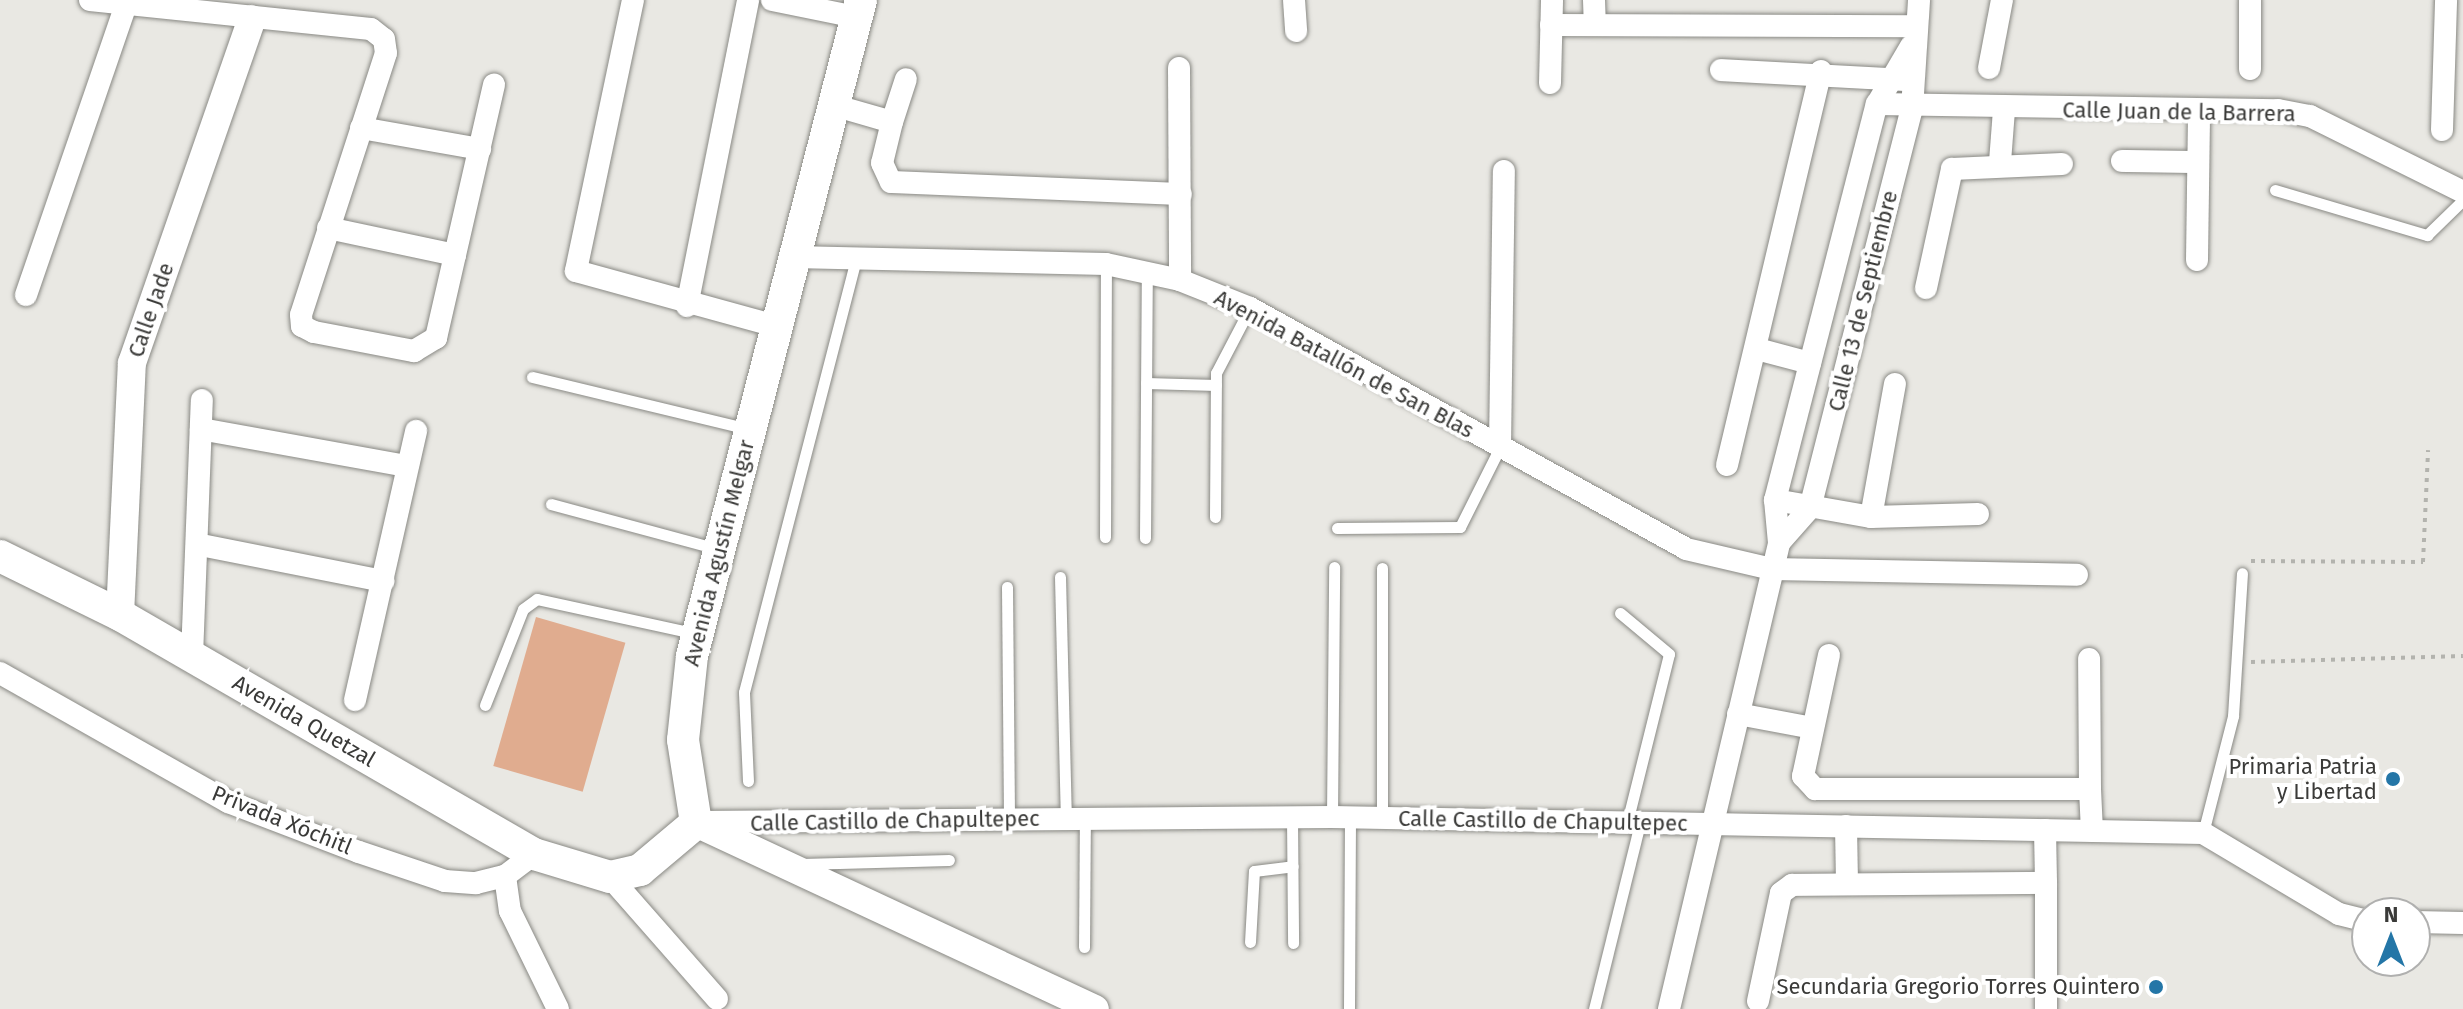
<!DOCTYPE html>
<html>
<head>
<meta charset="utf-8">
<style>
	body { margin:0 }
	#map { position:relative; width:2463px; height:1009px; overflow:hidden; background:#e9e8e3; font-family:"Fira Sans",sans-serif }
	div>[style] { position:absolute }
	.green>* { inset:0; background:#e0ac8f; transform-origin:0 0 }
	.path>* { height:4px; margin-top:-2px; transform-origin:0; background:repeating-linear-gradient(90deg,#b3b3ae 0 4px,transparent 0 10px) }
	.roads { filter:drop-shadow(0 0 2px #898984) drop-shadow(0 0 2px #898984) }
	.service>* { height:11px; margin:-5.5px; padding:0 5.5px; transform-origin:5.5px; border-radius:5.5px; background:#fff }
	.minor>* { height:22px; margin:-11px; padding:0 11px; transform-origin:11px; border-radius:11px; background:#fff }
	.tertiary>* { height:28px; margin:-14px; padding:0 14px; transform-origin:14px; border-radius:14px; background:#fff }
	.secondary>* { height:32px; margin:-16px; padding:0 16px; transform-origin:16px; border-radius:16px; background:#fff }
	.dots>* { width:22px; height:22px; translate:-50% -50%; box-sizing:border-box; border:4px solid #fff; border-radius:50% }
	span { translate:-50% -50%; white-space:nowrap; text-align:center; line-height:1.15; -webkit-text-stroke:8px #fff; paint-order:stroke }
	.street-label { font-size:22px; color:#3a3a38 }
	.poi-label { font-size:22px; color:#3a3a38 }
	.right { translate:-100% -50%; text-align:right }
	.north { position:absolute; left:2351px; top:897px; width:80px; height:80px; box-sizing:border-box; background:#fff; border:2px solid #b0b0af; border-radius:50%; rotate:0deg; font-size:22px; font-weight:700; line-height:32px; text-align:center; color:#3a3a38 }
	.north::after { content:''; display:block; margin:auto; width:28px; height:36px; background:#2476a7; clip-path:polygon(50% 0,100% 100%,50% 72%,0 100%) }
</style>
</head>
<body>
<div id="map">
	<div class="green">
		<i style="left:536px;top:617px;width:93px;height:155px;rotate:16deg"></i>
	</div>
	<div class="path">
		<i style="left:2251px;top:561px;width:172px;rotate:0.3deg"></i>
		<i style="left:2423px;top:562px;width:112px;rotate:-87.4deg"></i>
		<i style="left:2251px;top:662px;width:212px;rotate:-1.6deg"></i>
	</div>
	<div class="roads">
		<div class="service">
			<i style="left:2275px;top:190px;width:159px;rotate:16.5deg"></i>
			<i style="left:2427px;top:235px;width:50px;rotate:-44.2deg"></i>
			<i style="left:532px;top:377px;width:223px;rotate:13.5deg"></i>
			<i style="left:1146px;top:383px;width:70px;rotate:1.6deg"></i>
			<i style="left:551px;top:504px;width:173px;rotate:15.1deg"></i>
			<i style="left:1215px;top:517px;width:144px;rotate:-89.6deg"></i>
			<i style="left:1216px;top:373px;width:73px;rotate:-62.4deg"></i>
			<i style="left:1337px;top:528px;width:123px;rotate:-0.5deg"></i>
			<i style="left:1460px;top:527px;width:89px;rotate:-63.4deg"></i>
			<i style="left:1105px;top:537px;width:273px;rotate:-89.8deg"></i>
			<i style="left:1145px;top:538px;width:265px;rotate:-89.6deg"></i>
			<i style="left:1382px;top:568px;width:250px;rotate:90deg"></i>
			<i style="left:1060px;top:577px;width:242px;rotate:88.6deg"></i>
			<i style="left:1007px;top:587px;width:233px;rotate:89.5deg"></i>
			<i style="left:1620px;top:613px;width:64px;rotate:39.9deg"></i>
			<i style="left:1669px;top:654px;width:173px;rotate:104deg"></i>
			<i style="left:485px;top:705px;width:103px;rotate:-68.4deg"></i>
			<i style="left:523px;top:609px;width:17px;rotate:-36deg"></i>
			<i style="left:537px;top:599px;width:164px;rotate:12.3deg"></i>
			<i style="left:748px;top:781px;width:89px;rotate:-92.6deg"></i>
			<i style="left:744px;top:692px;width:450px;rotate:-75.5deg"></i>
			<i style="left:1292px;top:817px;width:126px;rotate:89.5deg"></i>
			<i style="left:1332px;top:817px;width:250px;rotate:-89.5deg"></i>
			<i style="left:2203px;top:833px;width:121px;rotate:-75.6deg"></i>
			<i style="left:2233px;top:716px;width:143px;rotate:-86.4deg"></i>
			<i style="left:802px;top:864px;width:147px;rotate:-1.6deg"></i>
			<i style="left:1250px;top:942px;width:71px;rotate:-86.8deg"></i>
			<i style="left:1254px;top:871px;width:39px;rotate:-7deg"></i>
			<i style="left:1084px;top:947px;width:128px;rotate:-89.6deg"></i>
			<i style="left:1349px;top:1009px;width:192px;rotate:-89.7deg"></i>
			<i style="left:1594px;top:1009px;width:192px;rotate:-76.1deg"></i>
		</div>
		<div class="minor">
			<i style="left:90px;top:0;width:282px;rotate:5.9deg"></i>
			<i style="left:371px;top:29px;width:16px;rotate:38deg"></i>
			<i style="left:384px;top:39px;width:14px;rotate:82deg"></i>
			<i style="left:386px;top:53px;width:275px;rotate:108deg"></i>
			<i style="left:301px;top:315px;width:11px;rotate:85deg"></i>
			<i style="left:302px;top:326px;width:13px;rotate:27deg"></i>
			<i style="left:314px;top:332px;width:102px;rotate:10.8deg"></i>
			<i style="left:414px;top:351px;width:26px;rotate:-31deg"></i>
			<i style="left:436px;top:338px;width:260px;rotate:-77.1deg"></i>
			<i style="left:633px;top:0;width:277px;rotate:101.9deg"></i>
			<i style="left:576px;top:271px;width:207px;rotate:15.4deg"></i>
			<i style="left:772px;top:0;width:86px;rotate:11.4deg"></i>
			<i style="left:1294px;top:0;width:31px;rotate:86deg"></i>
			<i style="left:1594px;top:0;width:25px;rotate:88deg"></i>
			<i style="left:2250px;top:0;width:69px;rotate:90deg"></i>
			<i style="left:1551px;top:25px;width:364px;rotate:0.2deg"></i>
			<i style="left:1179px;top:68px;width:212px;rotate:89.7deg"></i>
			<i style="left:1989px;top:68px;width:69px;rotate:-79.2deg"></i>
			<i style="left:1721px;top:70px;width:183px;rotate:3.1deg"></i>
			<i style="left:1550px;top:83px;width:83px;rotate:-88.6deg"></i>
			<i style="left:1877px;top:104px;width:401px;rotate:0.9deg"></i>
			<i style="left:2278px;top:110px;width:33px;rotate:11deg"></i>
			<i style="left:2310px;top:116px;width:171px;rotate:26.4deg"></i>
			<i style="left:833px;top:105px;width:61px;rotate:16.1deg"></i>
			<i style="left:892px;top:122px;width:42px;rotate:103.7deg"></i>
			<i style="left:882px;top:163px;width:21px;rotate:65deg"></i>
			<i style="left:891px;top:182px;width:290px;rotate:2.4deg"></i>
			<i style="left:892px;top:122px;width:45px;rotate:-72deg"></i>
			<i style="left:361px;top:128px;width:121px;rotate:10deg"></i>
			<i style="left:2442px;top:130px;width:130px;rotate:-88.2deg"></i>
			<i style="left:2122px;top:161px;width:76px;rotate:0.8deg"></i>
			<i style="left:2000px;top:162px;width:52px;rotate:-85.6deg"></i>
			<i style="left:328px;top:228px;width:130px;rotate:12deg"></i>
			<i style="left:793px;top:257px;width:313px;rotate:1.3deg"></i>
			<i style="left:1106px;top:264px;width:76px;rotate:12.2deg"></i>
			<i style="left:1180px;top:280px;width:75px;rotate:21.8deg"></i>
			<i style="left:1250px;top:308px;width:498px;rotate:28.9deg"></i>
			<i style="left:1686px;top:549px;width:88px;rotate:13.1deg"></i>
			<i style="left:1772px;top:569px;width:305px;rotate:1.1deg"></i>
			<i style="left:2197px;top:260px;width:150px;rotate:-89.2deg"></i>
			<i style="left:1926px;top:288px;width:122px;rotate:-77.7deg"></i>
			<i style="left:1952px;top:169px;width:110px;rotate:-2.6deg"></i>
			<i style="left:26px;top:295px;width:307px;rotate:-71deg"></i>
			<i style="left:687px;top:306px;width:312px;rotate:-78.7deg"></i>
			<i style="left:1757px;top:349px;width:55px;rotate:14.8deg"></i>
			<i style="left:201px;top:429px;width:209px;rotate:10.2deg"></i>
			<i style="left:1500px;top:447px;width:276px;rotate:-89.2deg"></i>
			<i style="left:1727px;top:465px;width:405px;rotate:-76.6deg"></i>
			<i style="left:1775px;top:500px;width:97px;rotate:10deg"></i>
			<i style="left:1871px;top:517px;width:107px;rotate:-1.6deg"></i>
			<i style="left:1871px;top:517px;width:135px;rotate:-79.8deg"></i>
			<i style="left:1779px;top:543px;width:47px;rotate:-48.5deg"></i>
			<i style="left:1810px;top:508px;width:412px;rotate:-75.7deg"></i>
			<i style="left:1912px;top:109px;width:109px;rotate:-86.3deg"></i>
			<i style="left:201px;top:545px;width:186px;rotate:11.2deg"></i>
			<i style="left:1829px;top:655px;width:124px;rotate:102.1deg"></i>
			<i style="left:1803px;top:776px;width:18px;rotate:47deg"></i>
			<i style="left:1815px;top:789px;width:275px"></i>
			<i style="left:2090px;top:789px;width:130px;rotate:-90.4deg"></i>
			<i style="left:192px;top:656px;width:256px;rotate:-87.8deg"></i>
			<i style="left:0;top:673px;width:262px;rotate:29.5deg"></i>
			<i style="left:228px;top:802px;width:140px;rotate:20.9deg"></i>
			<i style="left:359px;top:852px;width:91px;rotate:18.6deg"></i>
			<i style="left:445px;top:881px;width:31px;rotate:4deg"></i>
			<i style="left:476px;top:883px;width:30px;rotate:-14deg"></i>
			<i style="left:505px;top:876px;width:36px;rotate:-37deg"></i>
			<i style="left:355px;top:700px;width:276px;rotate:-77.2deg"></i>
			<i style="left:1738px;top:714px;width:76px;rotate:10.6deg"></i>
			<i style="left:2090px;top:789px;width:42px;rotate:87.3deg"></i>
			<i style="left:700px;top:822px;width:632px;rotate:-0.45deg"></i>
			<i style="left:1332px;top:817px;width:871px;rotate:1.05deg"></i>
			<i style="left:2203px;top:833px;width:158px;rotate:30.8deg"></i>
			<i style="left:2339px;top:914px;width:29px;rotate:14deg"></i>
			<i style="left:1846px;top:826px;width:57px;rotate:89deg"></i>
			<i style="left:2045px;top:830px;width:53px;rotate:88.9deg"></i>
			<i style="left:505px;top:876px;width:35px;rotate:82deg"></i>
			<i style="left:510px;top:911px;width:109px;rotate:63.9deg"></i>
			<i style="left:610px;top:877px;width:162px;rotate:48.7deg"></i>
			<i style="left:2415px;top:922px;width:48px;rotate:1.2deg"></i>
			<i style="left:1758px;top:1001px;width:110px;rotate:-78deg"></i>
			<i style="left:1781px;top:893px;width:14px;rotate:-36deg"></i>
			<i style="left:1792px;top:885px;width:254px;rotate:-0.5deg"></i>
			<i style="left:2046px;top:883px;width:126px;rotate:90deg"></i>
			<i style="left:1669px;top:1009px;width:479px;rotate:-76.7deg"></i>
			<i style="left:1779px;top:543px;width:43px;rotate:-95.3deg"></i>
			<i style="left:1775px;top:500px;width:409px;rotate:-75.6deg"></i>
			<i style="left:1877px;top:104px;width:67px;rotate:-59.6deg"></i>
		</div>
		<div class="tertiary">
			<i style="left:120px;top:615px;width:252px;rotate:-87.3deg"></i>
			<i style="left:132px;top:363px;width:364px;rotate:-70.8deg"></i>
			<i style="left:696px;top:823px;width:440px;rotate:25deg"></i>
		</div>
		<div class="secondary">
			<i style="left:0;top:556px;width:134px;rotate:26.2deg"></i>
			<i style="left:120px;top:615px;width:478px;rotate:30deg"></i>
			<i style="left:534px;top:854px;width:79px;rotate:16.8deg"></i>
			<i style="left:610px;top:877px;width:31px;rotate:-13deg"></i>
			<i style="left:640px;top:870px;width:73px;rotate:-40deg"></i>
			<i style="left:696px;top:823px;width:84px;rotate:-98.9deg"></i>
			<i style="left:683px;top:740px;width:84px;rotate:-83.9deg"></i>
			<i style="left:692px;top:656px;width:677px;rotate:-75.55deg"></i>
		</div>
	</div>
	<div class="dots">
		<i style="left:2393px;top:779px;background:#2476a7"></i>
		<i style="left:2156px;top:987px;background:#2476a7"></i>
	</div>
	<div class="street-label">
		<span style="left:2179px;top:112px;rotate:1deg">Calle Juan de la Barrera</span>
		<span style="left:1863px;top:301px;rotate:-76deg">Calle 13 de Septiembre</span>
		<span style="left:151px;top:310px;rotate:-71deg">Calle Jade</span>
		<span style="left:1344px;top:364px;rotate:28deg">Avenida Batallón de San Blas</span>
		<span style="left:719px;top:553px;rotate:-76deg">Avenida Agustín Melgar</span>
		<span style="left:304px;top:721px;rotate:30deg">Avenida Quetzal</span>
		<span style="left:282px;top:820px;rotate:22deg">Privada Xóchitl</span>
		<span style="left:895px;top:821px;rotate:-1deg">Calle Castillo de Chapultepec</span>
		<span style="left:1543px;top:821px;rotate:1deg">Calle Castillo de Chapultepec</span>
	</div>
	<div class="poi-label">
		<span class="right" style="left:2377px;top:779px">Primaria Patria<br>y Libertad</span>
		<span class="right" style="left:2140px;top:987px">Secundaria Gregorio Torres Quintero</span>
	</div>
	<div class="north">N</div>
</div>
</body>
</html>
